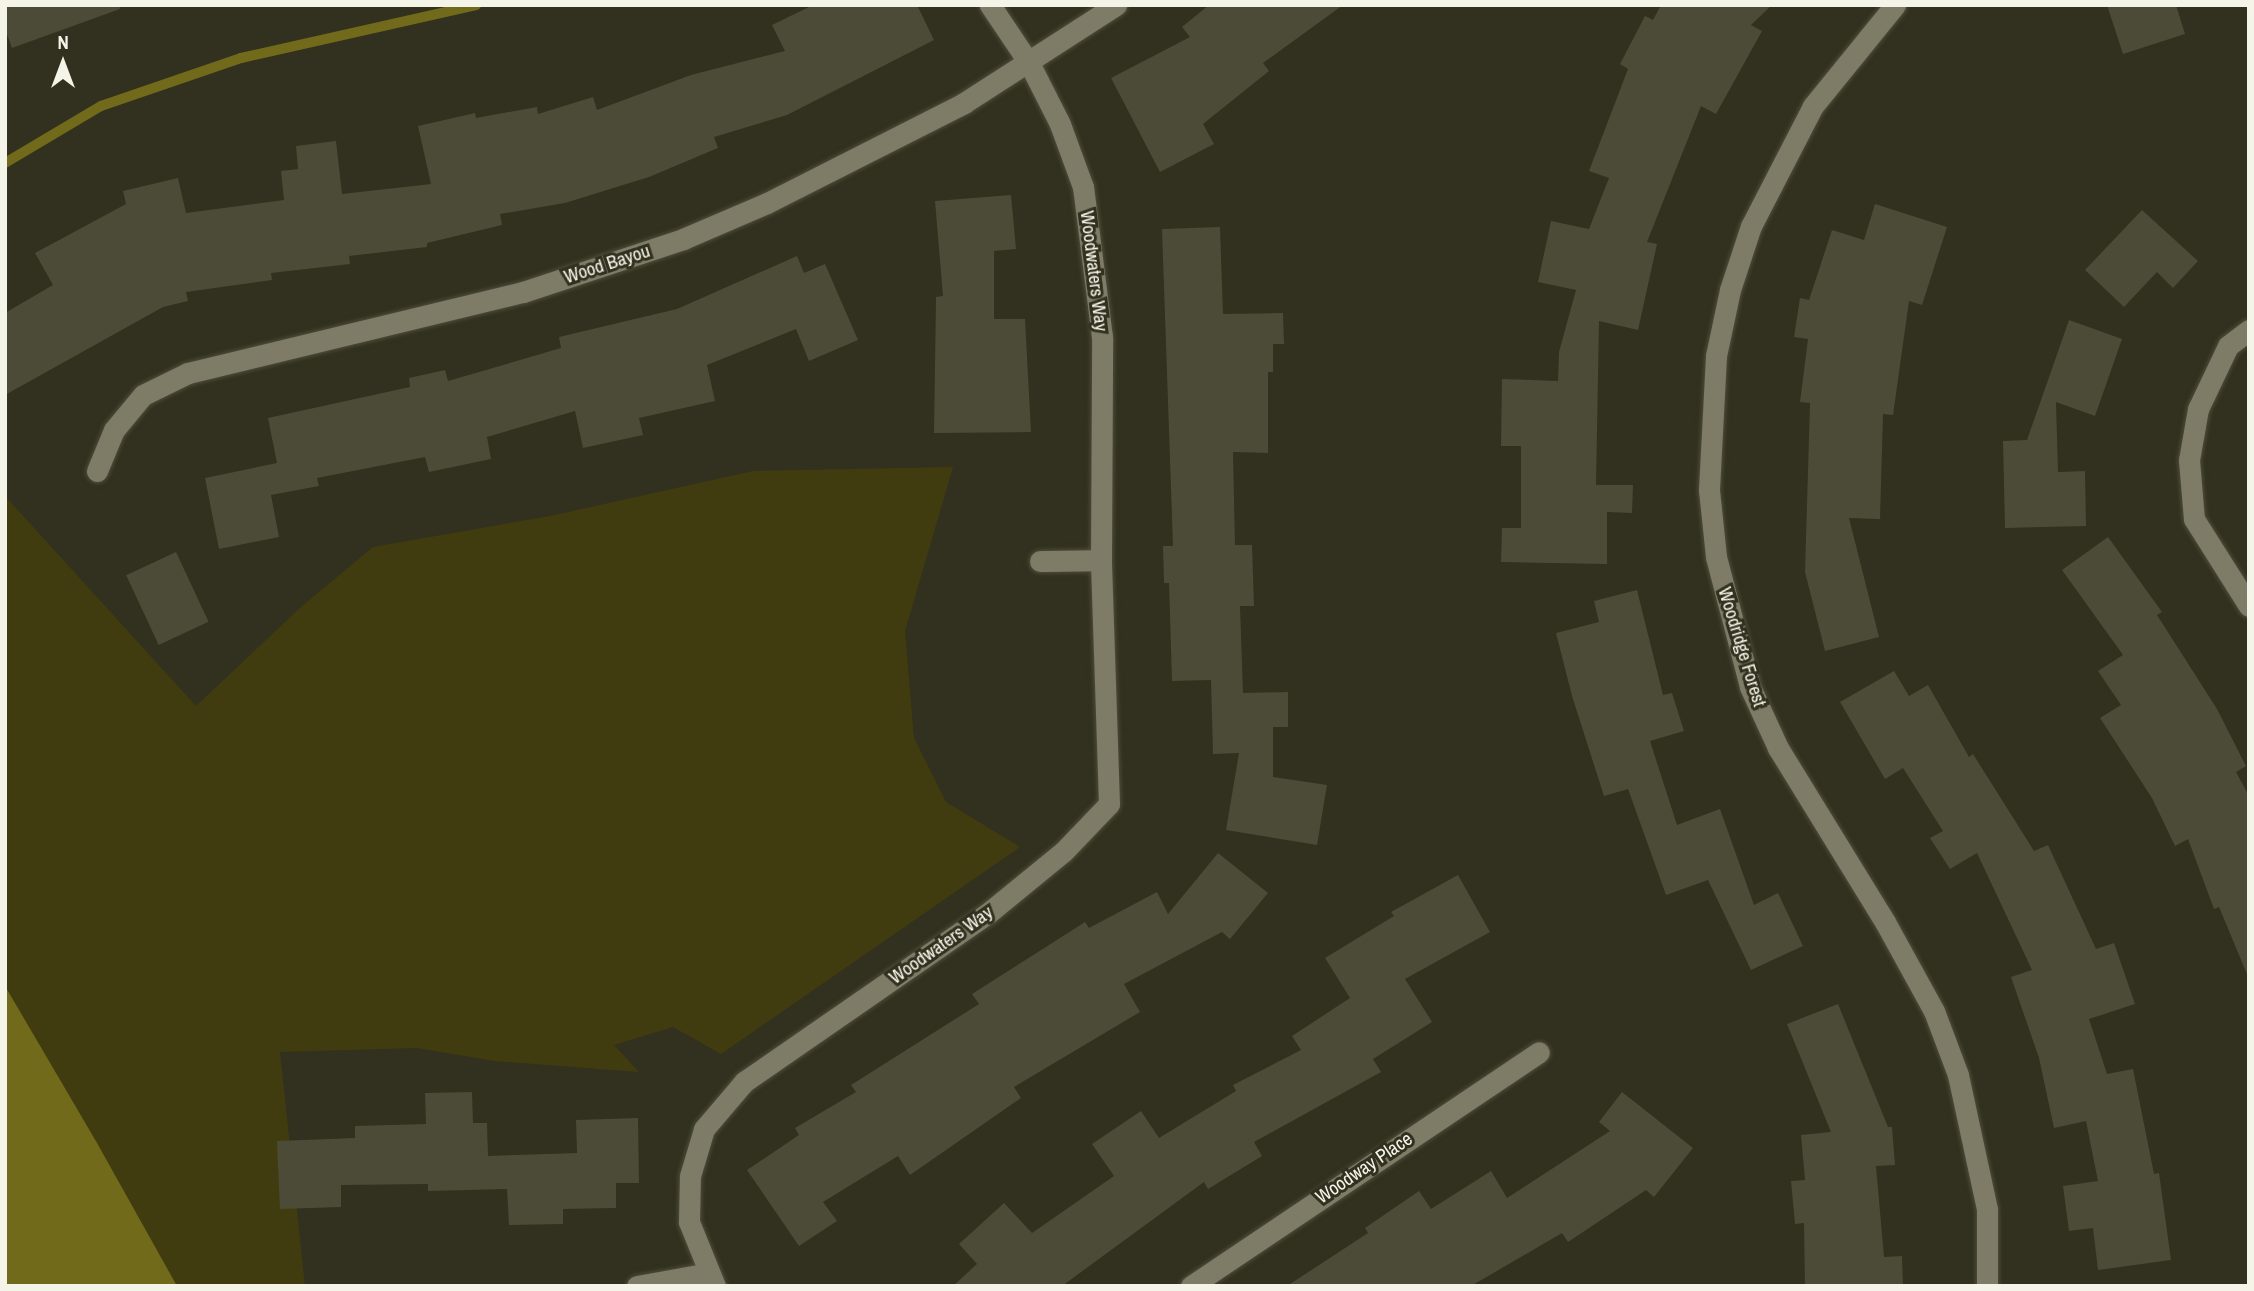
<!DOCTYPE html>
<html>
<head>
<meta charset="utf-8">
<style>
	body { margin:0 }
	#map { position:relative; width:2254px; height:1291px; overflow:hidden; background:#32301e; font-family:"Archivo Narrow",sans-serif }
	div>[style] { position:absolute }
	.green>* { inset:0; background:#413c0f }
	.water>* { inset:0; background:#726a1b }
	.stream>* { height:10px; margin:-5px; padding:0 5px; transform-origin:5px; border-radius:5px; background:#726a1b }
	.building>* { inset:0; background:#4c4b38; transform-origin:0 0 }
	.roads { filter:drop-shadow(0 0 2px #4e4d3d) drop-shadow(0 0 2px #4e4d3d) }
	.minor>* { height:21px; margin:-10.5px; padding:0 10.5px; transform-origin:10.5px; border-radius:10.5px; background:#7e7c67 }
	span { translate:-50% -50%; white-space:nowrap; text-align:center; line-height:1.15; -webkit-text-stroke:6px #32301e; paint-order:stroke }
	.street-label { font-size:19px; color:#f4f4e8 }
	.frame { position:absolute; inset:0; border:7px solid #f4f4e8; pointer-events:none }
	.north { position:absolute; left:28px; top:28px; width:70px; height:70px; -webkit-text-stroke:5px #32301e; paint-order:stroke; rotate:0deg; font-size:19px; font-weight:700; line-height:28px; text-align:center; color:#f4f4e8 }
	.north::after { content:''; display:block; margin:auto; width:24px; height:32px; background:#f4f4e8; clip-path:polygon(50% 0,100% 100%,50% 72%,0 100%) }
</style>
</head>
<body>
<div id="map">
	<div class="green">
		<i style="clip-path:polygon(953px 467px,905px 631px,914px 738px,946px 802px,1020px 847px,721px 1054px,673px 1027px,614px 1045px,639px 1072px,495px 1061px,417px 1048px,280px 1052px,305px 1286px,177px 1286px,5px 986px,5px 496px,196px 706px,301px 607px,373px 547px,550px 516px,753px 471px)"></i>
	</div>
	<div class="water">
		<i style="clip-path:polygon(5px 986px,97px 1143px,177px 1286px,5px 1286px)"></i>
	</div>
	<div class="stream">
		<i style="left:5px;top:163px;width:112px;rotate:-30.7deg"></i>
		<i style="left:101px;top:106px;width:148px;rotate:-18.9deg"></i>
		<i style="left:241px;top:58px;width:241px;rotate:-12.7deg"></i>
	</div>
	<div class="building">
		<i style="clip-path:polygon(5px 5px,119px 5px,120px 9px,12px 48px,5px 29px)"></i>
		<i style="clip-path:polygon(813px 5px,917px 5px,934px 40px,787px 115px,714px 137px,718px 148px,649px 177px,565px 203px,500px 214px,502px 225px,427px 243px,427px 247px,349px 256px,350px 264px,271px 273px,272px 280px,186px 292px,188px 301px,163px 307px,5px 395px,5px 313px,53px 285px,35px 253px,126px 204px,123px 191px,178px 178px,186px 213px,284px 200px,281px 171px,298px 169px,296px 146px,336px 141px,342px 194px,431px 184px,418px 126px,475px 113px,476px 118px,537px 107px,538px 114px,593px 97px,597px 110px,691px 75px,785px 51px,772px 25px)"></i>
		<i style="clip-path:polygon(1209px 5px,1343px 5px,1263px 63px,1269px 71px,1203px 124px,1214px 144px,1160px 172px,1111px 78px,1190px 37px,1182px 27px)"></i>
		<i style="clip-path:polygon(1661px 5px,1772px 5px,1751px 25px,1762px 31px,1716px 114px,1701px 106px,1647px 242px,1657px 244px,1638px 330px,1599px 321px,1596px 485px,1633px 485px,1632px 513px,1607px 512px,1607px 564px,1501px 562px,1502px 528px,1521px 528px,1521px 446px,1501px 446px,1502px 379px,1558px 381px,1559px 352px,1576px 290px,1538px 282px,1551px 221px,1589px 229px,1609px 178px,1589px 171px,1628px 69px,1620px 64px,1645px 16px,1653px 20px)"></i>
		<i style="clip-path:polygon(2107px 5px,2176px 5px,2185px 34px,2123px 54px)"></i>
		<i style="clip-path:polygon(1011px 195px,1016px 249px,994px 251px,994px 319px,1025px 319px,1031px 432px,934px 433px,936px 297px,943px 296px,935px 201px)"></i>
		<i style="clip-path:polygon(1875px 204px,1947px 227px,1922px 305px,1909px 301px,1893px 415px,1883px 414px,1880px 519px,1849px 518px,1879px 637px,1825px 651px,1805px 572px,1810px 403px,1800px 402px,1808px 339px,1794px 337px,1800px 298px,1809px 300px,1832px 230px,1864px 240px)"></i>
		<i style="clip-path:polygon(2142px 210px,2198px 261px,2173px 288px,2157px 272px,2124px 307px,2085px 270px)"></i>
		<i style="clip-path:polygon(1220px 227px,1223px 314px,1283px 313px,1284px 344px,1273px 344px,1273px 372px,1268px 372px,1268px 453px,1233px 452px,1235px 545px,1252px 545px,1254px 606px,1240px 606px,1243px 693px,1288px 692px,1288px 727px,1273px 727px,1273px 777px,1327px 785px,1317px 845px,1226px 830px,1239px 753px,1213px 754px,1211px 680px,1172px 681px,1169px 583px,1164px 583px,1163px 546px,1173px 546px,1162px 229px)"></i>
		<i style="clip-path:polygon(797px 256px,804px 273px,825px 264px,858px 340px,809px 361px,796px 329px,707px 365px,715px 401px,639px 418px,643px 435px,583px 448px,575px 411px,487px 437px,491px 459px,429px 472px,425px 457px,317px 478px,319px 486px,271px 495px,279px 537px,219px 549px,205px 478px,277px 463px,268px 418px,410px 387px,409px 378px,445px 370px,448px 381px,561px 348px,559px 337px,677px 309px)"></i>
		<i style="clip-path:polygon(2069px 320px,2122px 339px,2095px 416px,2056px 402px,2058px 472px,2085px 471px,2086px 526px,2005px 528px,2003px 441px,2027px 440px)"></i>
		<i style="clip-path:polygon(2108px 537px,2162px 612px,2157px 615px,2217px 709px,2246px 766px,2236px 772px,2249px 796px,2249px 979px,2219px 907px,2214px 909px,2188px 839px,2175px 846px,2152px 798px,2100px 718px,2121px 705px,2098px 671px,2123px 655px,2062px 570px)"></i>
		<i style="left:176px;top:552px;width:77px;height:55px;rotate:65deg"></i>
		<i style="clip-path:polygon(1637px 590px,1663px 695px,1672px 693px,1684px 731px,1650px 741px,1677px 825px,1720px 809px,1754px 905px,1778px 893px,1803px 946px,1751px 970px,1708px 880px,1666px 895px,1628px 789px,1604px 796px,1572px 696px,1556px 633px,1599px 622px,1594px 601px)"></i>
		<i style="clip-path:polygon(1894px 671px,1909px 696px,1928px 685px,1969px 757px,1973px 754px,2034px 851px,2048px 845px,2096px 949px,2114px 943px,2135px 1004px,2089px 1019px,2107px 1074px,2133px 1069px,2154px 1174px,2159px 1173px,2171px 1260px,2098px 1270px,2093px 1228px,2069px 1231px,2063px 1186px,2098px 1181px,2086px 1121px,2054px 1128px,2039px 1058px,2011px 977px,2032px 970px,1977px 853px,1950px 869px,1930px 838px,1943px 831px,1903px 768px,1885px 779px,1840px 702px)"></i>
		<i style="clip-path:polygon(1218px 853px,1268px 893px,1230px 939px,1222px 932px,1124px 984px,1140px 1012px,1014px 1087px,1021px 1098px,910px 1175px,898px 1156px,823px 1202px,837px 1221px,799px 1246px,747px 1170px,799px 1135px,795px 1128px,856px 1092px,851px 1085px,979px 1004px,972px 994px,1085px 922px,1089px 928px,1157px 892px,1168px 914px)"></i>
		<i style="clip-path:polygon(1458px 875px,1490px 932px,1405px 979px,1432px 1022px,1373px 1059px,1381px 1072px,1254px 1142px,1262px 1156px,1208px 1189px,1204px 1182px,1062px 1286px,953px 1286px,977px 1264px,959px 1244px,1004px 1203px,1032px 1233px,1114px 1176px,1092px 1144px,1141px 1111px,1159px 1138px,1236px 1091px,1233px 1085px,1301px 1050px,1292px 1036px,1350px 998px,1325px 958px,1394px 916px,1391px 912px)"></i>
		<i style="clip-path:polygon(1838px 1004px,1888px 1127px,1892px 1127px,1895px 1165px,1876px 1166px,1884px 1257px,1902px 1256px,1903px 1286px,1805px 1286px,1804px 1223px,1795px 1224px,1791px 1181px,1805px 1180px,1801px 1135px,1831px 1132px,1787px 1024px)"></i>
		<i style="clip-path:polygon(472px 1092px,473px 1123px,487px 1123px,488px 1156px,577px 1153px,576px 1120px,638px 1118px,639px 1183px,616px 1183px,616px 1208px,563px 1209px,563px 1224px,509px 1225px,507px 1189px,428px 1191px,428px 1184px,341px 1185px,341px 1207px,280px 1209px,277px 1141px,355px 1138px,355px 1126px,426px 1124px,425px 1093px)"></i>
		<i style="clip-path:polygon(1622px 1092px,1693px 1148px,1654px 1197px,1646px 1190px,1568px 1242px,1562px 1233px,1471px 1286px,1287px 1286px,1368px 1233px,1365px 1228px,1419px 1191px,1431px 1209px,1491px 1171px,1507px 1198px,1610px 1131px,1599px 1122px)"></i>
	</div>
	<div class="roads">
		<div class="minor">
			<i style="left:1895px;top:5px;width:130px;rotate:129.1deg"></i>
			<i style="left:1813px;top:106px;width:135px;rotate:117.3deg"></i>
			<i style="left:1751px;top:226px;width:67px;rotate:108.2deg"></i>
			<i style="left:1730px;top:290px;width:67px;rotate:102deg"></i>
			<i style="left:1716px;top:356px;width:134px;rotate:93deg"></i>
			<i style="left:1709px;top:490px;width:67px;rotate:84deg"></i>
			<i style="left:1716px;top:557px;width:134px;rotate:75.3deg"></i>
			<i style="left:1750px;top:687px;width:67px;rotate:65.3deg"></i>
			<i style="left:1778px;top:748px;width:204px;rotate:58.4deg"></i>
			<i style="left:1885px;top:922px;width:102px;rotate:61.2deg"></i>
			<i style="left:1934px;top:1011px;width:68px;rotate:69.4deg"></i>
			<i style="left:1958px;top:1075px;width:137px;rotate:77.8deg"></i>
			<i style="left:1987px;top:1209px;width:77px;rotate:90deg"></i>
			<i style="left:2249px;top:330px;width:26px;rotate:143deg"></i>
			<i style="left:2228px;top:346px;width:70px;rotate:115.5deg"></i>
			<i style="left:2198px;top:409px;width:52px;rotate:100deg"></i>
			<i style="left:2189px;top:460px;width:59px;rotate:85.2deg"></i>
			<i style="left:2194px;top:519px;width:103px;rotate:57.7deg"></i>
			<i style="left:97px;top:471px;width:44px;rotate:-67.5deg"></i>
			<i style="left:114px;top:430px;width:45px;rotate:-50.4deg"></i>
			<i style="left:143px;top:395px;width:50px;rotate:-26.1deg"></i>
			<i style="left:188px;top:373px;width:345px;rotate:-13.6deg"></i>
			<i style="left:523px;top:292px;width:169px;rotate:-18.3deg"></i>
			<i style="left:683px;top:239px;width:91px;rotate:-23.2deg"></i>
			<i style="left:767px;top:203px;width:221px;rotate:-26.9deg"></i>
			<i style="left:964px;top:103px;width:181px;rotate:-32.8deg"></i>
			<i style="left:1040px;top:561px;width:61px;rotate:-0.9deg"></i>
			<i style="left:637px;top:1286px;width:73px;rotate:-10.2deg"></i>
			<i style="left:715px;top:1286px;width:69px;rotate:-112.1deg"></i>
			<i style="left:689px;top:1222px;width:46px;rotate:-88.8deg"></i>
			<i style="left:690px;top:1176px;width:49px;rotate:-73.4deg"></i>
			<i style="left:704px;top:1129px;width:62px;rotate:-49.6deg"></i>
			<i style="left:744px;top:1082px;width:295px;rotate:-34.7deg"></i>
			<i style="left:987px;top:914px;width:99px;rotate:-39.3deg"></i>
			<i style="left:1064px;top:851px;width:65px;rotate:-46.2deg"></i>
			<i style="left:1109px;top:804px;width:244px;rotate:-91.9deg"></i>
			<i style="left:1101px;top:560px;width:223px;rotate:-89.7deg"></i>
			<i style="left:1102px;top:337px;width:151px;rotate:-97.2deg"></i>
			<i style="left:1083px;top:187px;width:67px;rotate:-110.1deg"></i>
			<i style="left:1060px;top:124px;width:68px;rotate:-116.9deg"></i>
			<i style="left:1029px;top:63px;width:70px;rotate:-123.9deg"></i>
			<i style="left:1191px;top:1286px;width:419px;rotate:-33.9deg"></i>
		</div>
	</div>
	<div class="street-label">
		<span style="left:607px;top:264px;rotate:-18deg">Wood Bayou</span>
		<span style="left:1094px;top:271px;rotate:83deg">Woodwaters Way</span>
		<span style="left:1742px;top:647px;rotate:73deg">Woodridge Forest</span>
		<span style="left:941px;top:945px;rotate:-35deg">Woodwaters Way</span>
		<span style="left:1364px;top:1168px;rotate:-34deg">Woodway Place</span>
	</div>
	<div class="frame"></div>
	<div class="north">N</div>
</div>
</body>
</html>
